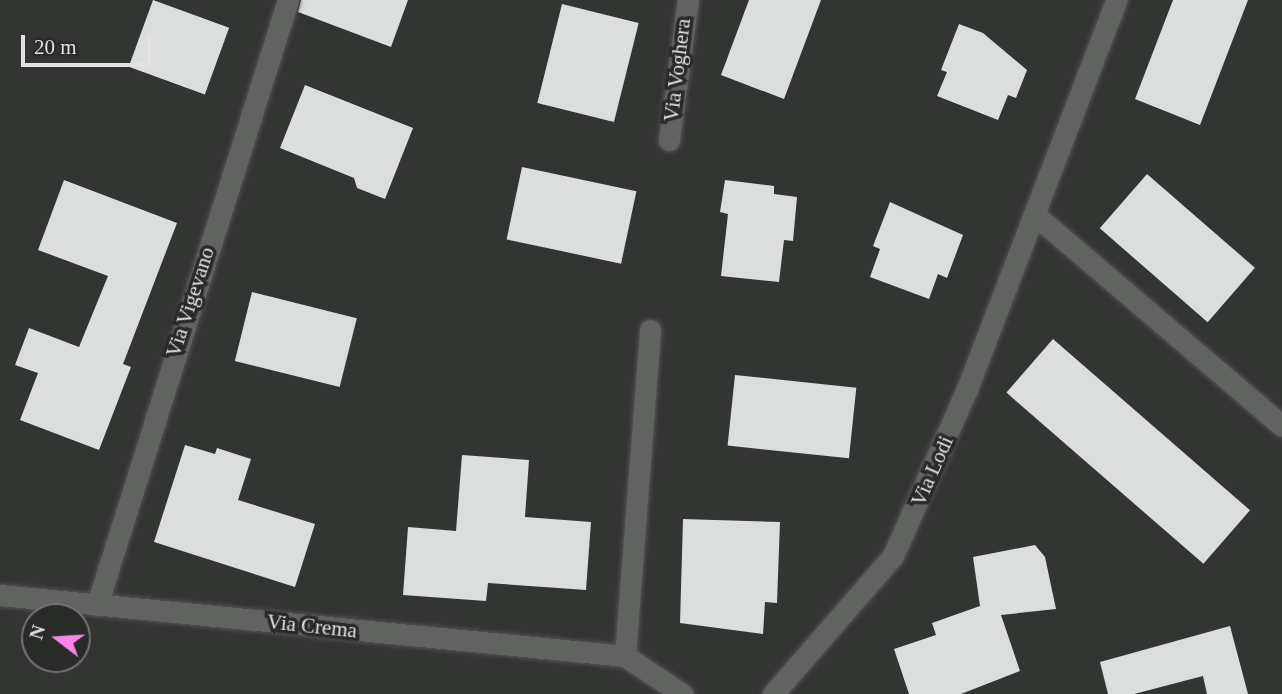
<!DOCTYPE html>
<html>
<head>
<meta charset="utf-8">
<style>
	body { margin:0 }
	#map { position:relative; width:1282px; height:694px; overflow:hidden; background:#333533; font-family:Georgia,serif }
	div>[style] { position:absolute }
	.building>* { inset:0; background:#dbdedc; transform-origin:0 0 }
	.roads { filter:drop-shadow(0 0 2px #525452) drop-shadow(0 0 2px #525452) }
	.minor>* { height:21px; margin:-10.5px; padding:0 10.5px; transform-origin:10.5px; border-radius:10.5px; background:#616361 }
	span { translate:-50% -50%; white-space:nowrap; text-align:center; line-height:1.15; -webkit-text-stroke:7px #292b29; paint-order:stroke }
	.street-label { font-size:21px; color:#e1e2e1 }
	.north { position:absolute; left:21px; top:603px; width:70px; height:70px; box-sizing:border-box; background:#292b29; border:2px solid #737473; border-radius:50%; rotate:287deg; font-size:19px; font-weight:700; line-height:28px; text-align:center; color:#e1e2e1 }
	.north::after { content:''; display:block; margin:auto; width:24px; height:32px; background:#f987e8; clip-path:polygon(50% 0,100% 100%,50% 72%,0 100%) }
	.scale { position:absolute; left:21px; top:35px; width:130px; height:32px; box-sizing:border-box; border:4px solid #e1e2e1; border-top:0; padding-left:9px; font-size:21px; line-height:24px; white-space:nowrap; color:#e1e2e1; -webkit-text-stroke:5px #292b29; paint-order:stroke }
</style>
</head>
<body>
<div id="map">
	<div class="building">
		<i style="left:153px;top:0;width:81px;height:71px;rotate:20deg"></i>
		<i style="clip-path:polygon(301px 0,408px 0,391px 47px,298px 12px)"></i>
		<i style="clip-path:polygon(749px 0,821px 0,784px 99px,721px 75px)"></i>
		<i style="clip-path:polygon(1173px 0,1248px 0,1200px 125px,1135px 99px)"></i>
		<i style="left:562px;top:4px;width:79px;height:102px;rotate:14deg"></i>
		<i style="clip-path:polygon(959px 24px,983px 33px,1027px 70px,1016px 98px,1008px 95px,998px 120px,937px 96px,947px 72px,941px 70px)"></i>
		<i style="clip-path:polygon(305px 85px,413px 128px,385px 199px,357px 188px,354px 178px,280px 148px)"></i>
		<i style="left:522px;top:167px;width:117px;height:74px;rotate:12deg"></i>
		<i style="left:1147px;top:174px;width:143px;height:72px;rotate:41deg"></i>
		<i style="clip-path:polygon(64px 180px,177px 223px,123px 364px,131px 367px,99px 450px,20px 420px,38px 373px,15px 365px,29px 328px,79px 347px,108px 276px,38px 250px)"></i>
		<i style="clip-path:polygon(725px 180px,774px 186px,774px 194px,797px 197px,793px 241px,784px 240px,779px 282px,721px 276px,728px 214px,720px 212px)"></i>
		<i style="clip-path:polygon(890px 202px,963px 235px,947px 278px,938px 274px,929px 299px,870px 277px,880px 249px,873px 246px)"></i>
		<i style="left:252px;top:292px;width:108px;height:71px;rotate:14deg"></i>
		<i style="left:1053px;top:339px;width:261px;height:71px;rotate:41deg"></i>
		<i style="left:735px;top:375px;width:122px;height:71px;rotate:6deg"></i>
		<i style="clip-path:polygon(185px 445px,215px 454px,217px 448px,251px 459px,238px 500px,315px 524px,295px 587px,154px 542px)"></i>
		<i style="clip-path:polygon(462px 455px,529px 460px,525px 517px,591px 522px,586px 590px,488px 583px,486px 601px,403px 595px,408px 527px,456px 531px)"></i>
		<i style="clip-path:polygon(683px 519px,780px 522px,777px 603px,765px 602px,763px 634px,680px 623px)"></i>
		<i style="clip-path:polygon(1035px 545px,1045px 557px,1056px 609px,1001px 615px,1020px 671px,961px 694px,909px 694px,894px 649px,936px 635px,932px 623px,980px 606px,973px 557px)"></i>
		<i style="clip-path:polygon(1230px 626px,1248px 694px,1207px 694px,1203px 676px,1134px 694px,1108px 694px,1100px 662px)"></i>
	</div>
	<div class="roads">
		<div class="minor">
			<i style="left:669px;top:140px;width:141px;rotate:-82.3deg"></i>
			<i style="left:1034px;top:214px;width:326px;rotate:40.5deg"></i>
			<i style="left:0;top:595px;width:628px;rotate:5.57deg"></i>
			<i style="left:625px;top:656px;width:69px;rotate:33.7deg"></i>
			<i style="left:97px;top:605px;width:634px;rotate:-72.48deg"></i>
			<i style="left:625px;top:656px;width:327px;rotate:-85.6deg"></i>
			<i style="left:773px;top:694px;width:183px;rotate:-49deg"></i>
			<i style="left:893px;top:556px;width:183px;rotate:-66.1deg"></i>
			<i style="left:967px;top:389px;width:417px;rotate:-69deg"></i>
		</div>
	</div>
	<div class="street-label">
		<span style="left:677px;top:70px;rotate:-83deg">Via Voghera</span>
		<span style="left:190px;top:302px;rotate:-72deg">Via Vigevano</span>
		<span style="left:932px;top:471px;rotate:-66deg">Via Lodi</span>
		<span style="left:312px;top:626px;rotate:6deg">Via Crema</span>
	</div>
	<div class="north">N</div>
	<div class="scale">20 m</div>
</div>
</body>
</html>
